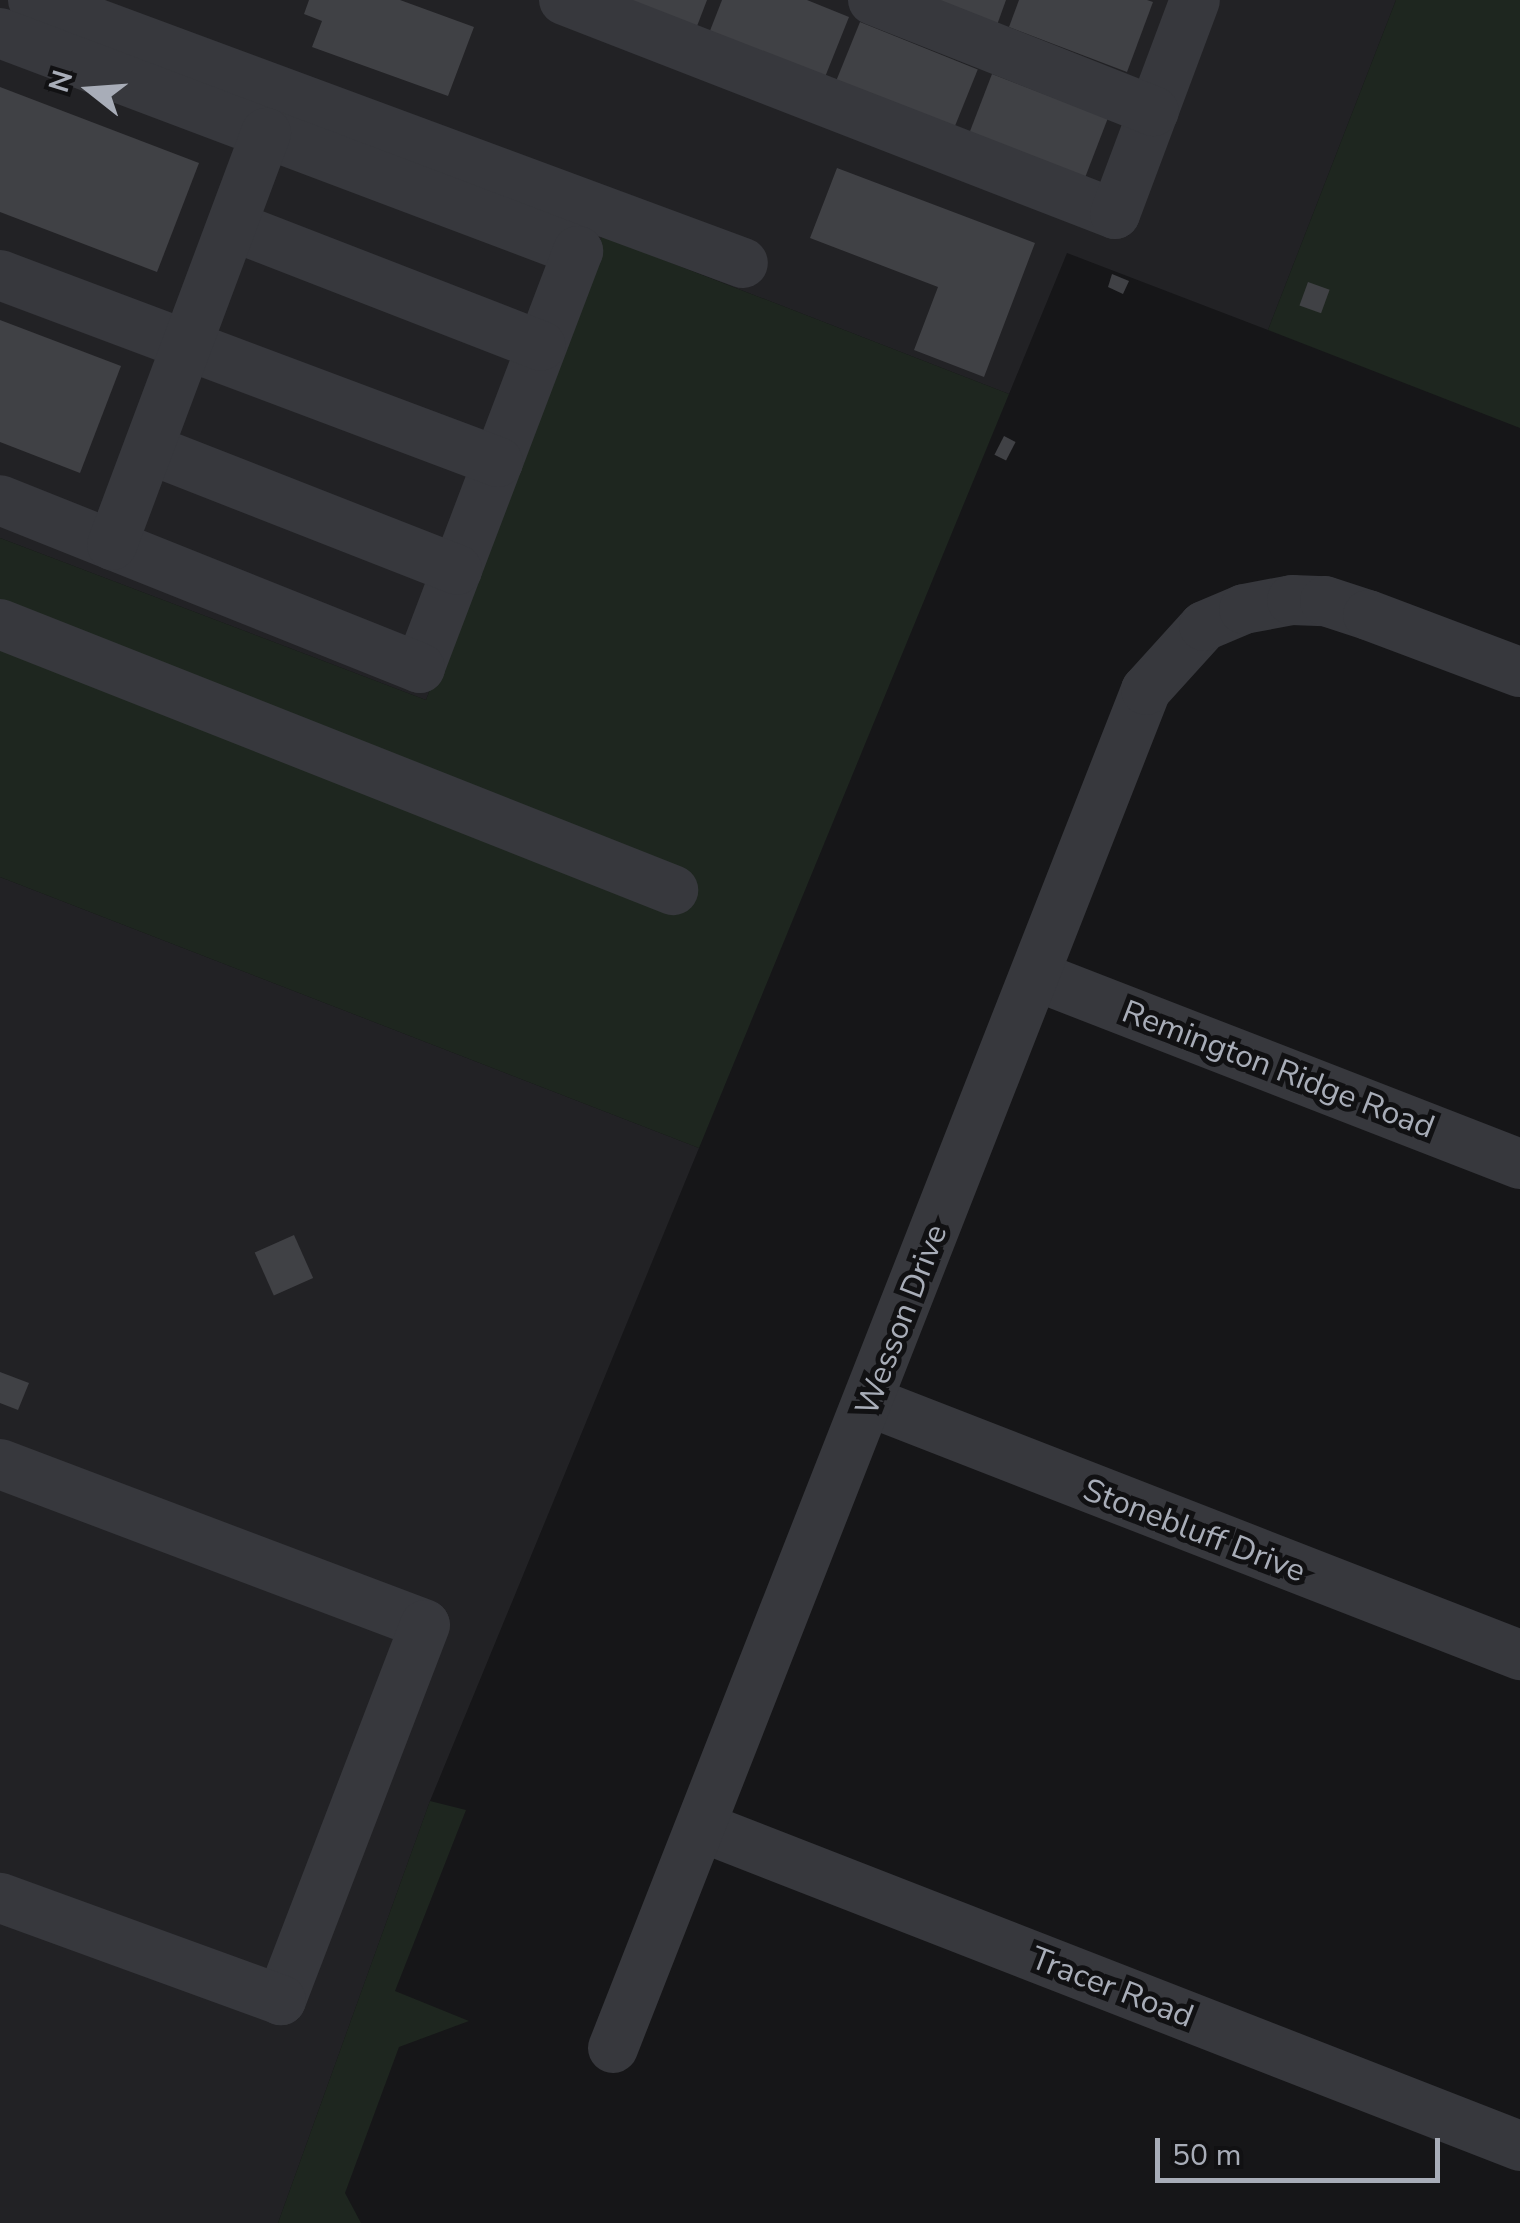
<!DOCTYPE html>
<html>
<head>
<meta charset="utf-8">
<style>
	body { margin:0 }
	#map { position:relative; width:1520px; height:2223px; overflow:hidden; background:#161618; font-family:"Nunito Sans",sans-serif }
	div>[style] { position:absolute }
	.built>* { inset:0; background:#222225 }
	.green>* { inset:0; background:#1e261f }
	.building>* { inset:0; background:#404145; transform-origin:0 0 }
	.minor>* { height:50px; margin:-25px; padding:0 25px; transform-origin:25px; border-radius:25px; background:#37383d }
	span { translate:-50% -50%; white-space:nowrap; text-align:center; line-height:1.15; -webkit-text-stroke:10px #111113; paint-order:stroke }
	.street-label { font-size:32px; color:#a8adb8 }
	.north { position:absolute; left:40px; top:40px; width:100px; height:100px; -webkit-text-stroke:8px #111113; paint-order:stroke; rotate:287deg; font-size:28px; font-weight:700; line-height:40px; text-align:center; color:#a8adb8 }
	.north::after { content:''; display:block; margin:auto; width:35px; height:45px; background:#a8adb8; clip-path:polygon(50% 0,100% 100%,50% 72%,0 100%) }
	.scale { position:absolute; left:1155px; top:2138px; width:285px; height:45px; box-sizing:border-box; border:5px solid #a8adb8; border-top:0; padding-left:12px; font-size:30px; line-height:35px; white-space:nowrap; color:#a8adb8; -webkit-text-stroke:8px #111113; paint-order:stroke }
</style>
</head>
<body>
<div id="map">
	<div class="built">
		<i style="clip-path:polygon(0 0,1396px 0,1268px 330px,1067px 253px,1009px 394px,602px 236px,426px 700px,0 538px)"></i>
		<i style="clip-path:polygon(0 877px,699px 1148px,430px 1801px,278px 2223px,0 2223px)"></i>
	</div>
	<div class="green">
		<i style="clip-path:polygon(1396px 0,1520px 0,1520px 428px,1268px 330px)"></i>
		<i style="clip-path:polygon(602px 236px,1009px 394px,699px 1148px,0 877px,0 538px,426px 700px)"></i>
		<i style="clip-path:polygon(430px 1801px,466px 1810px,395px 1991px,469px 2021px,399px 2047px,345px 2193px,361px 2223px,278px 2223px)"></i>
	</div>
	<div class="building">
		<i style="clip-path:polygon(309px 0,400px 0,474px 27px,448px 96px,312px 47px,322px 21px,304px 14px)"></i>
		<i style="clip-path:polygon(609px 0,707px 0,694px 34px)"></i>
		<i style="clip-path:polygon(722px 0,807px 0,849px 17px,821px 87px,706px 41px)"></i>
		<i style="clip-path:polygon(933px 0,1006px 0,997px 25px)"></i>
		<i style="clip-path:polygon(1019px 0,1147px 0,1153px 2px,1127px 72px,1009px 27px)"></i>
		<i style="left:860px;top:22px;width:127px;height:71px;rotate:22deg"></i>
		<i style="left:992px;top:74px;width:124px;height:74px;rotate:21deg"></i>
		<i style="clip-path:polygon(0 87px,199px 163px,157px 272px,0 212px)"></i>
		<i style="clip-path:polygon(837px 168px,1035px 243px,984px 377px,914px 350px,938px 287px,810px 238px)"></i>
		<i style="clip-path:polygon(1112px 274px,1129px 281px,1123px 294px,1108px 287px)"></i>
		<i style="left:1308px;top:282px;width:23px;height:25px;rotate:20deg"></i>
		<i style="clip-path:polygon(0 320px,121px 366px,80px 473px,0 442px)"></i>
		<i style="left:1004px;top:436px;width:13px;height:21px;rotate:27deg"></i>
		<i style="left:294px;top:1235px;width:47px;height:43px;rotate:66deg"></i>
		<i style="clip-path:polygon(0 1372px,29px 1383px,18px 1410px,0 1403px)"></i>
	</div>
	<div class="minor">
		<i style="left:33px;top:0;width:757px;rotate:20.33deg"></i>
		<i style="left:564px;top:0;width:591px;rotate:21.23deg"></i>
		<i style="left:1115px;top:214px;width:228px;rotate:-69.5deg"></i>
		<i style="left:873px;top:0;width:302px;rotate:21.6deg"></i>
		<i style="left:0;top:33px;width:618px;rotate:20.66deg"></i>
		<i style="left:578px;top:251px;width:446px;rotate:110.8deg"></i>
		<i style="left:420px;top:668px;width:452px;rotate:-158.2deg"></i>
		<i style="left:232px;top:226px;width:331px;rotate:21.2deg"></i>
		<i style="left:0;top:275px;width:532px;rotate:20.58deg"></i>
		<i style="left:149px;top:449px;width:331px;rotate:21.4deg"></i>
		<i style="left:112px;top:545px;width:440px;rotate:-69.5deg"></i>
		<i style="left:0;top:624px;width:724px;rotate:21.57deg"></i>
		<i style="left:1036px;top:976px;width:519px;rotate:21.23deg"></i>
		<i style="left:870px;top:1402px;width:698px;rotate:21.27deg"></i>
		<i style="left:0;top:1464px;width:454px;rotate:20.7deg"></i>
		<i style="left:425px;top:1625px;width:402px;rotate:111deg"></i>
		<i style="left:281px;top:2000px;width:299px;rotate:-160deg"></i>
		<i style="left:704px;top:1828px;width:876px;rotate:21.29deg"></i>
		<i style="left:613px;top:2048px;width:1459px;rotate:-68.57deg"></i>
		<i style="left:1146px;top:690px;width:86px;rotate:-47.8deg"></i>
		<i style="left:1204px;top:626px;width:43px;rotate:-23deg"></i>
		<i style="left:1244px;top:609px;width:49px;rotate:-10.6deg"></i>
		<i style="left:1292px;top:600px;width:33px;rotate:2deg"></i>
		<i style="left:1325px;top:601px;width:45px;rotate:18deg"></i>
		<i style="left:1368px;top:615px;width:162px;rotate:20.6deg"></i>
	</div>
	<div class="street-label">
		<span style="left:1278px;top:1070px;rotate:21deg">Remington Ridge Road</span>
		<span style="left:902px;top:1320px;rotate:-69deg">Wesson Drive</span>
		<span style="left:1194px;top:1531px;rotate:21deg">Stonebluff Drive</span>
		<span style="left:1112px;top:1988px;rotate:21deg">Tracer Road</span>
	</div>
	<div class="north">N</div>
	<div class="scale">50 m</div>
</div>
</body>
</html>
